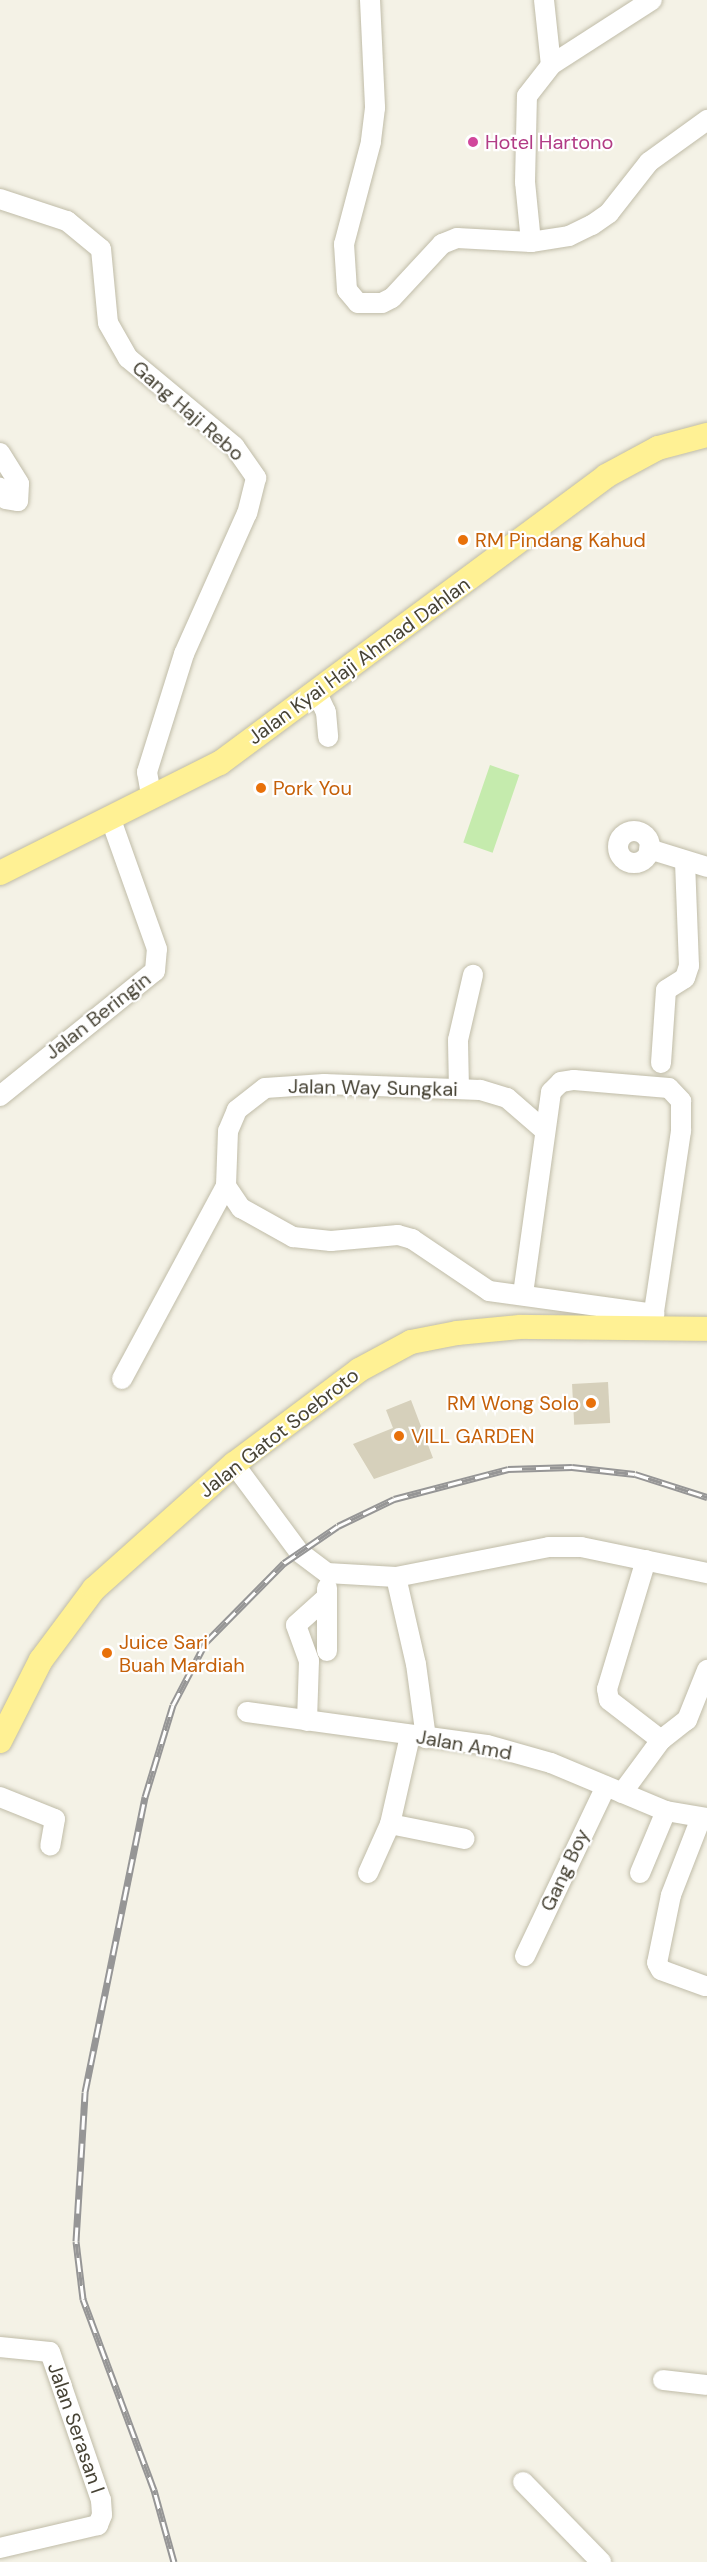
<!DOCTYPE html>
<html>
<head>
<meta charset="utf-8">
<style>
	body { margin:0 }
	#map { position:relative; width:707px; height:2562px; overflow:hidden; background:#f4f2e6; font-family:"DM Sans",sans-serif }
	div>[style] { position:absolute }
	.green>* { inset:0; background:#c5ebad; transform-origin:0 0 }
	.building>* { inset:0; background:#d6d0bb; transform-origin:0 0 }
	.roads { filter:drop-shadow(0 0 2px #c0bca8) drop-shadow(0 0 2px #c0bca8) }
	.minor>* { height:20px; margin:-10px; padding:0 10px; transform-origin:10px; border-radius:10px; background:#fff }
	.minor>.ring { margin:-10px; padding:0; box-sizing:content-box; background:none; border:20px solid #fff; border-radius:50% }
	.major>* { height:24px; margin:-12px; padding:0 12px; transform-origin:12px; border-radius:12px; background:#fff194 }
	.rail>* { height:7px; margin-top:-3.5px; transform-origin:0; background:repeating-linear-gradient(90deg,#fff 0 14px,#969696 0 28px); box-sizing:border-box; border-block:2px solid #969696 }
	.dots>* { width:16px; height:16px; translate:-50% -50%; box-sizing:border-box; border:3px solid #fff; border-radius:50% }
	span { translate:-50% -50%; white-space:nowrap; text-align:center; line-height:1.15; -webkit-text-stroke:4.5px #fff; paint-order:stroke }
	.hotel-label { font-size:20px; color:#b23c85 }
	.left { translate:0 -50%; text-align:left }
	.street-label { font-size:20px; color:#474335 }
	.food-label { font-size:20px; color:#c56008 }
	.right { translate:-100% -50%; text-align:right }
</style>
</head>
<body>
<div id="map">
	<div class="green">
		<i style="left:490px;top:765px;width:31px;height:82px;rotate:19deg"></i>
	</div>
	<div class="building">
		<i style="left:608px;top:1382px;width:41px;height:36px;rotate:87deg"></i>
		<i style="clip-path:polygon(411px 1400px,433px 1458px,374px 1479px,353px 1444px,393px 1428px,386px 1410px)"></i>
	</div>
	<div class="roads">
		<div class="minor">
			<i style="left:370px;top:0;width:108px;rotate:87.3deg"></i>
			<i style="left:375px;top:108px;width:34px;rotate:97deg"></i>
			<i style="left:371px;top:142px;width:106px;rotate:104.8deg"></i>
			<i style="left:344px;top:244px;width:46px;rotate:86.3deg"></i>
			<i style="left:347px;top:290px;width:17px;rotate:50deg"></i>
			<i style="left:358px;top:303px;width:24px"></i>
			<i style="left:382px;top:303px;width:11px;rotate:-27deg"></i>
			<i style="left:392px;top:298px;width:74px;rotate:-47.2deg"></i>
			<i style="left:442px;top:244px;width:16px;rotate:-22deg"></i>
			<i style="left:457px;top:238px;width:74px;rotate:3.1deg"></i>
			<i style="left:531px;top:242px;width:38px;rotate:-9deg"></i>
			<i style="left:569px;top:236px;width:25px;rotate:-26deg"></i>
			<i style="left:592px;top:225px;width:21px;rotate:-35deg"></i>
			<i style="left:609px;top:213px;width:65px;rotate:-51.9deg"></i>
			<i style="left:649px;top:162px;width:72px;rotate:-35.9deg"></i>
			<i style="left:544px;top:0;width:65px;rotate:83.9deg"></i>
			<i style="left:0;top:199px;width:71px;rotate:18.2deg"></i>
			<i style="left:67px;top:221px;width:44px;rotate:39.5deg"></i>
			<i style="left:101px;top:249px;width:74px;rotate:84.6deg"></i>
			<i style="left:108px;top:323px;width:40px;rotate:60.3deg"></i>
			<i style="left:128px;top:358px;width:138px;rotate:39.7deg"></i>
			<i style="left:234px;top:446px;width:39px;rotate:55deg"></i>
			<i style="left:256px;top:478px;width:36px;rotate:104deg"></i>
			<i style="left:247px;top:513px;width:154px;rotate:114.1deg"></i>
			<i style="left:184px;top:654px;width:124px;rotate:107.4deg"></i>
			<i style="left:147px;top:772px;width:27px;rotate:80deg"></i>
			<i style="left:531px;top:242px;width:60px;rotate:-95.7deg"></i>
			<i style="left:525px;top:182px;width:86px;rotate:-88.7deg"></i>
			<i style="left:527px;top:96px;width:39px;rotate:-52deg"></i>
			<i style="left:551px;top:65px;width:120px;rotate:-32.8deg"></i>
			<i style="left:0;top:453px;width:36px;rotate:58deg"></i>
			<i style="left:19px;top:484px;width:17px;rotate:93deg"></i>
			<i style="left:18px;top:501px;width:12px;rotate:-171deg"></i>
			<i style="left:6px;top:499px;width:13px;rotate:-119deg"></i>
			<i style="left:316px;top:691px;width:23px;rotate:65deg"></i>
			<i style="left:326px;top:712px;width:25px;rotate:85deg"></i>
			<i class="ring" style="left:618px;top:831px;width:12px;height:12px"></i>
			<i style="left:649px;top:849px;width:61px;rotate:17.2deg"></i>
			<i style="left:661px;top:1063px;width:73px;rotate:-86.1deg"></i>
			<i style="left:666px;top:990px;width:22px;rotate:-32deg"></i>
			<i style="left:685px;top:978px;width:13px;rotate:-72deg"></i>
			<i style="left:689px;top:966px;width:105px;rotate:-92.2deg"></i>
			<i style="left:459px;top:1089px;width:49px;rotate:-91.2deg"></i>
			<i style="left:458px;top:1040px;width:67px;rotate:-77deg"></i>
			<i style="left:0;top:1096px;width:199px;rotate:-38.9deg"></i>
			<i style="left:155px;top:971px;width:22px;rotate:-85deg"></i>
			<i style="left:157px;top:949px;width:140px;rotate:-109.6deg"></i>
			<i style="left:544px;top:1130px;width:49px;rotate:-139.1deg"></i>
			<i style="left:507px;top:1098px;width:28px;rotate:-163deg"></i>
			<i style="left:480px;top:1090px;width:156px;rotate:-177.8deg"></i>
			<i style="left:324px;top:1084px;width:59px;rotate:176.1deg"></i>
			<i style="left:265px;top:1088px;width:36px;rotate:142deg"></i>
			<i style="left:237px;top:1110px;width:23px;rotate:113deg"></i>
			<i style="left:228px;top:1131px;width:55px;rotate:92.1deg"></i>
			<i style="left:226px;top:1186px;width:27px;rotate:56deg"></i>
			<i style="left:241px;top:1208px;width:60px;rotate:29.1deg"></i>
			<i style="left:293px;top:1237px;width:38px;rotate:6deg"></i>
			<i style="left:331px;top:1241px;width:67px;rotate:-5.1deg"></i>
			<i style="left:398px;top:1235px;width:15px;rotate:16deg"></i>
			<i style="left:412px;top:1239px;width:93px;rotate:34deg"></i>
			<i style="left:489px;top:1291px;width:167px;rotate:7.9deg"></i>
			<i style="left:523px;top:1294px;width:204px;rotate:-82.1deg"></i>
			<i style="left:551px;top:1092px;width:14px;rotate:-45deg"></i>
			<i style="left:561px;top:1082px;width:13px;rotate:-9deg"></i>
			<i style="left:574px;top:1080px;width:95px;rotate:4.8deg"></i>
			<i style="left:669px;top:1088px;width:18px;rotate:47deg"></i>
			<i style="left:681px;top:1101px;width:30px;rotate:90deg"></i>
			<i style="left:681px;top:1131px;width:196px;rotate:98.5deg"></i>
			<i style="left:122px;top:1379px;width:219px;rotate:-61.7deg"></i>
			<i style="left:234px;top:1464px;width:109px;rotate:53.5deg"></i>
			<i style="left:299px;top:1552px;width:35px;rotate:37deg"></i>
			<i style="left:327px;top:1573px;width:69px;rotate:3.3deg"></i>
			<i style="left:396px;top:1577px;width:156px;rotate:-11.1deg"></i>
			<i style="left:549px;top:1547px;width:32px"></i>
			<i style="left:581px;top:1547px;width:129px;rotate:11.7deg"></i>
			<i style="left:646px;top:1560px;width:135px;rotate:106.8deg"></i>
			<i style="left:607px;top:1689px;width:11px;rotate:80deg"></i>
			<i style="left:609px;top:1700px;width:66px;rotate:37.6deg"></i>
			<i style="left:396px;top:1577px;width:89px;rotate:77.1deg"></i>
			<i style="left:416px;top:1664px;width:75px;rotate:82.3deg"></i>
			<i style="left:327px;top:1588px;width:63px;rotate:90deg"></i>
			<i style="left:247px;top:1712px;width:242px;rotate:7.8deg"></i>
			<i style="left:487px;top:1745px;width:66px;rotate:15.7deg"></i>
			<i style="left:551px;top:1763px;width:125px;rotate:22.7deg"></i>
			<i style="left:666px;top:1811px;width:42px;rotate:9.7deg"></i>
			<i style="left:307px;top:1721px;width:60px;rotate:-88.1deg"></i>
			<i style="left:309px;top:1661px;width:38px;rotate:-110deg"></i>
			<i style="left:296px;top:1625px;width:40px;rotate:-42deg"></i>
			<i style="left:410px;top:1736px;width:90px;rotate:102.8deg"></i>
			<i style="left:390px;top:1824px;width:76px;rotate:11.3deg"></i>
			<i style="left:622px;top:1793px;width:66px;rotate:-53.7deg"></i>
			<i style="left:661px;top:1740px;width:33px;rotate:-38deg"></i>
			<i style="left:687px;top:1720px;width:54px;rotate:-68.2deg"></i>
			<i style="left:0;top:1797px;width:59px;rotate:21.8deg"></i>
			<i style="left:55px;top:1819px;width:27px;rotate:100deg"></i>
			<i style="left:701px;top:1818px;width:83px;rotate:111.3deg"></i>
			<i style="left:671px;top:1895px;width:69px;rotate:101.6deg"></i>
			<i style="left:657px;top:1963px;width:8px;rotate:60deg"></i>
			<i style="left:661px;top:1970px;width:47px;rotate:20deg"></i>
			<i style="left:368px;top:1873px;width:54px;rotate:-65.8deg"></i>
			<i style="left:640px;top:1873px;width:67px;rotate:-67.2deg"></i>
			<i style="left:525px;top:1956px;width:188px;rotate:-64.5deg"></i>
			<i style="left:0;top:2347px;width:50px;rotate:5.7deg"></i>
			<i style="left:50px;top:2352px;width:157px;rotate:71deg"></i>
			<i style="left:101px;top:2500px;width:15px;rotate:86deg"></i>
			<i style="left:102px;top:2515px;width:11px;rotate:112deg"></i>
			<i style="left:98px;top:2525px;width:101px;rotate:166.8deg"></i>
			<i style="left:663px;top:2380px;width:44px;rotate:6.5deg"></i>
			<i style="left:523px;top:2482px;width:112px;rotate:45.7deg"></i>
		</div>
		<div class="major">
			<i style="left:0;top:873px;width:246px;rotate:-26.6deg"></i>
			<i style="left:220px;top:763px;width:481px;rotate:-36.6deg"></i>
			<i style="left:606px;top:476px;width:59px;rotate:-28.3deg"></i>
			<i style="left:658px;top:448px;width:51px;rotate:-14.9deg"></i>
			<i style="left:0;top:1741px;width:91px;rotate:-63.2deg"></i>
			<i style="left:41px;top:1660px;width:89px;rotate:-53.3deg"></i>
			<i style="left:94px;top:1589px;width:188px;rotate:-41.8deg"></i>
			<i style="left:234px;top:1464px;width:156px;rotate:-36.9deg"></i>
			<i style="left:359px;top:1370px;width:59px;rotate:-28.3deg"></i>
			<i style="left:411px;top:1342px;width:47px;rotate:-11.1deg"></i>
			<i style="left:457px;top:1333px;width:63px;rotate:-5.4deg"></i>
			<i style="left:520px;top:1327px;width:187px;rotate:0.6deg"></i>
		</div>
	</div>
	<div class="rail">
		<i style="left:174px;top:2562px;width:75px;rotate:-105.5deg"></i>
		<i style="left:154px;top:2490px;width:204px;rotate:-110.4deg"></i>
		<i style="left:83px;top:2299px;width:58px;rotate:-96.9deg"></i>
		<i style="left:76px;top:2241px;width:149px;rotate:-86.5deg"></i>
		<i style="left:85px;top:2092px;width:301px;rotate:-78.5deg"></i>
		<i style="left:145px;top:1797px;width:96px;rotate:-73.1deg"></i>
		<i style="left:173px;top:1705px;width:71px;rotate:-62.4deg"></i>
		<i style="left:206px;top:1642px;width:111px;rotate:-45.4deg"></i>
		<i style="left:284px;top:1563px;width:65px;rotate:-34.4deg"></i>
		<i style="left:338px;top:1526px;width:62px;rotate:-25.7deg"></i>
		<i style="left:394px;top:1499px;width:118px;rotate:-14.7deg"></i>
		<i style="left:508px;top:1469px;width:64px;rotate:-1.8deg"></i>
		<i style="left:572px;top:1467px;width:63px;rotate:6.3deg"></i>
		<i style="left:635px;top:1474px;width:76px;rotate:17.7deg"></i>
	</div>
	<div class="dots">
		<i style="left:473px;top:142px;background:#d1479c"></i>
		<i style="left:463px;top:540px;background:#e8710a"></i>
		<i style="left:261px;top:788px;background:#e8710a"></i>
		<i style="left:591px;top:1403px;background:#e8710a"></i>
		<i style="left:399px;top:1436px;background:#e8710a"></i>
		<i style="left:107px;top:1653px;background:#e8710a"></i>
	</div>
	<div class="hotel-label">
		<span class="left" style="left:485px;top:142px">Hotel Hartono</span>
	</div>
	<div class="street-label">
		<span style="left:188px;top:411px;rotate:41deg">Gang Haji Rebo</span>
		<span style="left:359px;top:661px;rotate:-36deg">Jalan Kyai Haji Ahmad Dahlan</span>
		<span style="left:98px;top:1016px;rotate:-38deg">Jalan Beringin</span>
		<span style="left:373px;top:1088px;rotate:1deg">Jalan Way Sungkai</span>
		<span style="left:279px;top:1433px;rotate:-38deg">Jalan Gatot Soebroto</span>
		<span style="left:464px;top:1745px;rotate:10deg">Jalan Amd</span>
		<span style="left:565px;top:1870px;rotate:-65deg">Gang Boy</span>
		<span style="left:76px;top:2428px;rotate:71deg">Jalan Serasan I</span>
	</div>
	<div class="food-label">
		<span class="left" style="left:475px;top:540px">RM Pindang Kahud</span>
		<span class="left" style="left:273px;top:788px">Pork You</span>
		<span class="right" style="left:579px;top:1403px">RM Wong Solo</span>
		<span class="left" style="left:411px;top:1436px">VILL GARDEN</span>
		<span class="left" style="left:119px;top:1654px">Juice Sari<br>Buah Mardiah</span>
	</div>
</div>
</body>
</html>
